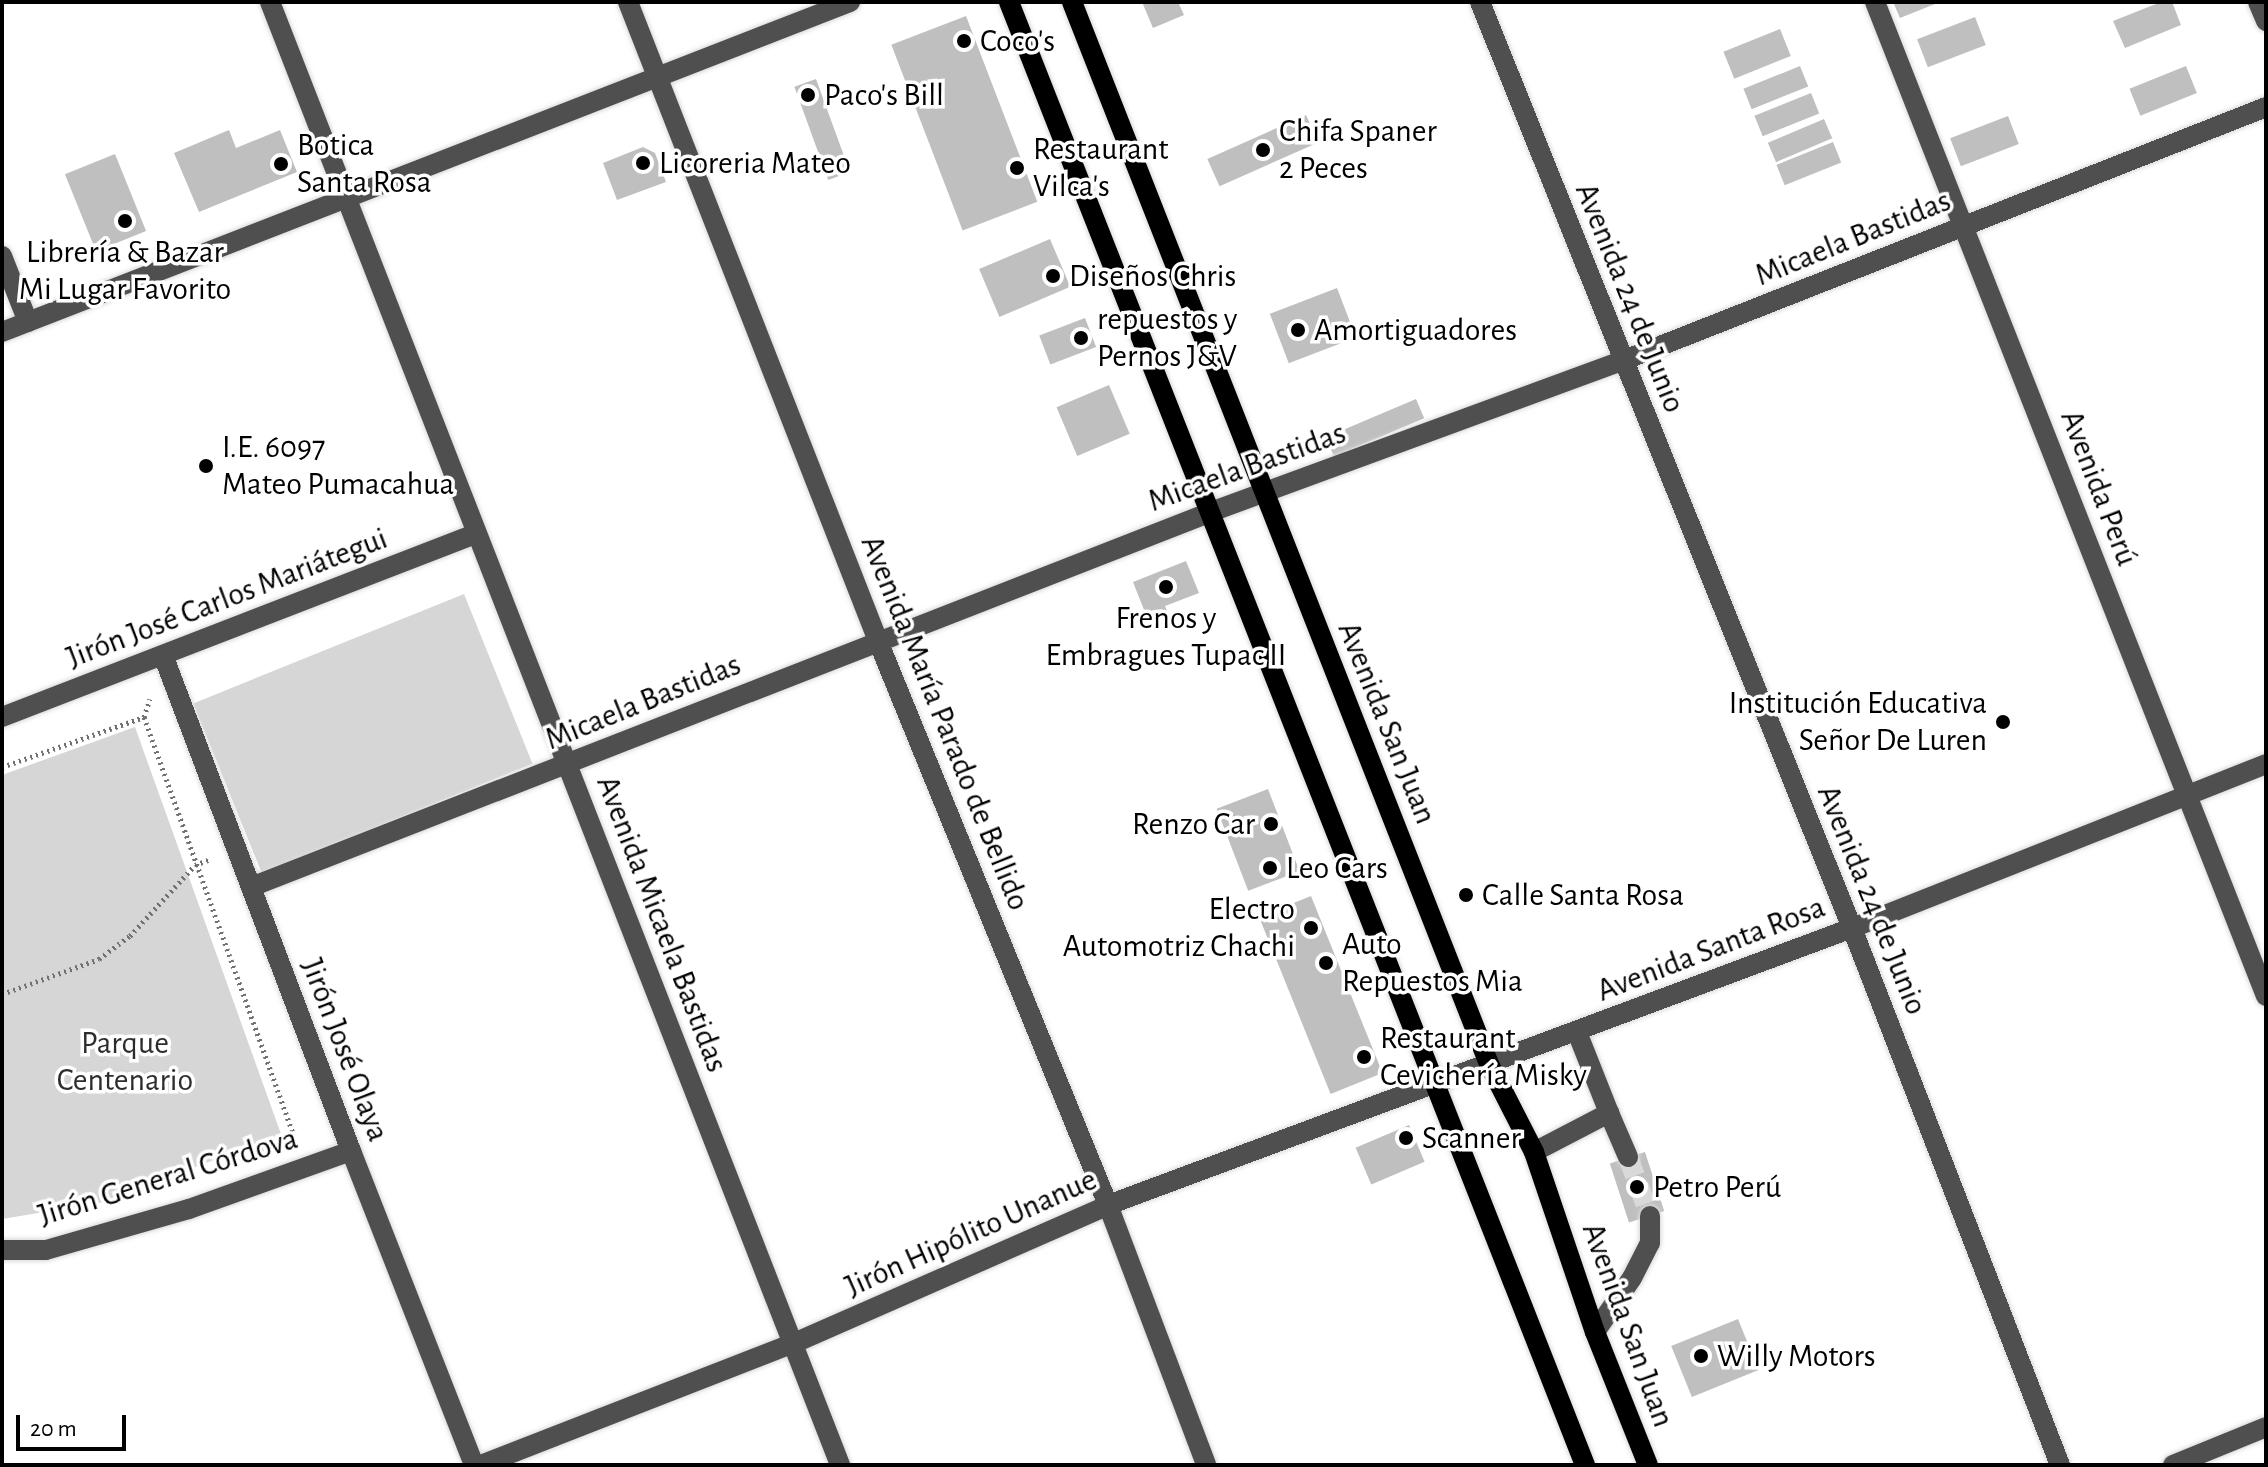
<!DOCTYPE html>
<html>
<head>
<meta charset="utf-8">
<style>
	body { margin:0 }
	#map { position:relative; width:2268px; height:1467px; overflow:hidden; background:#fff; font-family:"Alegreya Sans",sans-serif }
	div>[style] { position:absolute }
	.green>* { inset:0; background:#d6d6d6; transform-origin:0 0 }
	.building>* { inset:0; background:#bfbfbf; transform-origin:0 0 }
	.minor-tunnel>* { height:20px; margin-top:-10px; transform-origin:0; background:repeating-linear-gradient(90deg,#d9d9d9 0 20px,transparent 0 30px) }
	.path>* { height:5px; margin-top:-2.5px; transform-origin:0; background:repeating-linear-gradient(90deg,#717171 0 2px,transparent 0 6px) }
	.roads { filter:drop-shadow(0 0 2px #dbdbdb) drop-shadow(0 0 2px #dbdbdb) }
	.minor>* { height:20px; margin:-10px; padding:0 10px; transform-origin:10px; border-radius:10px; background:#4f4f4f }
	.major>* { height:20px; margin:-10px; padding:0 10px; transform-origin:10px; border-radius:10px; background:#000 }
	.dots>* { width:22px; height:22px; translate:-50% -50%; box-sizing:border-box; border:4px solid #fff; border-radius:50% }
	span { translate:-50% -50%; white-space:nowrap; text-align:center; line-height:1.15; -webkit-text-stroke:7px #fff; paint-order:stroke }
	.poi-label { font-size:32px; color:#000 }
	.left { translate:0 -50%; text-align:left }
	.right { translate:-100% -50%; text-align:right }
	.street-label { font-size:32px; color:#000 }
	.park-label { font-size:32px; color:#2d2d2d }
	.frame { position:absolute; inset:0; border:4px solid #000; pointer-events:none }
	.scale { position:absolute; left:16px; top:1415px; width:110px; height:36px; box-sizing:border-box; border:4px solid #000; border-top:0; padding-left:10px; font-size:24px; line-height:28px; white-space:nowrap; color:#000; -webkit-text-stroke:6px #fff; paint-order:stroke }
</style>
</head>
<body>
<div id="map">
	<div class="green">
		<i style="left:464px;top:594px;width:183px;height:292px;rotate:68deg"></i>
		<i style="clip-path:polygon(135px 727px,281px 1134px,105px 1202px,2px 1219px,2px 775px)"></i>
	</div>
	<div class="building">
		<i style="clip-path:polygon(1142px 2px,1178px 2px,1184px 15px,1153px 28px)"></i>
		<i style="clip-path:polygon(1893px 2px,1940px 2px,1900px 18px)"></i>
		<i style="clip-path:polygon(2161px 2px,2172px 2px,2181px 25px,2125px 48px,2113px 21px)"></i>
		<i style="left:966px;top:16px;width:199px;height:80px;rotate:69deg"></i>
		<i style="left:1975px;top:17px;width:30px;height:62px;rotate:69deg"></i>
		<i style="left:1780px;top:29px;width:29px;height:61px;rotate:68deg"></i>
		<i style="left:1800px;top:66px;width:22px;height:61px;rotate:68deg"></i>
		<i style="left:2186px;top:66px;width:29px;height:61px;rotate:68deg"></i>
		<i style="left:816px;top:79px;width:99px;height:23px;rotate:70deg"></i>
		<i style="left:1811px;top:93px;width:22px;height:61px;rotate:68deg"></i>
		<i style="left:1306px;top:115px;width:30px;height:108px;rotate:66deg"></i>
		<i style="left:2008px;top:116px;width:30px;height:62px;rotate:69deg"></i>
		<i style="left:1824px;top:119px;width:21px;height:61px;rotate:67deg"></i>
		<i style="clip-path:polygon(229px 130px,236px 148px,280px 130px,297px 172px,199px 212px,174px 153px)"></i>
		<i style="left:1833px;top:142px;width:22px;height:61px;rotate:68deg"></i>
		<i style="clip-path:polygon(643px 147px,655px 153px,666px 182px,617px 200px,603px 163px)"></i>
		<i style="left:115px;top:154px;width:83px;height:54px;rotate:68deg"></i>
		<i style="left:1050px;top:239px;width:52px;height:77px;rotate:67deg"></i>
		<i style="left:1337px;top:288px;width:53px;height:72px;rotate:69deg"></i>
		<i style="left:1085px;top:318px;width:31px;height:49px;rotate:69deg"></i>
		<i style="left:1109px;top:385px;width:53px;height:57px;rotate:67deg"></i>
		<i style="left:1416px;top:399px;width:21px;height:98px;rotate:67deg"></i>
		<i style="clip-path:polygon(1186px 561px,1199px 593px,1165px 606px,1168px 613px,1148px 620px,1133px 582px)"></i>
		<i style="left:1268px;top:789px;width:88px;height:55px;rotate:69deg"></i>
		<i style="left:1311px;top:896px;width:191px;height:56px;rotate:68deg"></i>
		<i style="left:1409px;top:1125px;width:40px;height:58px;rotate:67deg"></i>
		<i style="left:1645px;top:1152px;width:62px;height:37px;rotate:72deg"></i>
		<i style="left:1738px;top:1319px;width:55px;height:72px;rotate:68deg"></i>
	</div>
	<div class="minor-tunnel">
		<i style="left:1628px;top:1157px;width:63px;rotate:69.6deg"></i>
	</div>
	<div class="path">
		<i style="left:144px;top:717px;width:19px;rotate:-72deg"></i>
		<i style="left:2px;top:767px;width:151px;rotate:-19.4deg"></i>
		<i style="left:144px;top:717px;width:445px;rotate:70.3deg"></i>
		<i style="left:2px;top:994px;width:103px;rotate:-19.8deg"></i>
		<i style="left:99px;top:959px;width:39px;rotate:-37deg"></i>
		<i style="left:130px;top:936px;width:96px;rotate:-47.5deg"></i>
		<i style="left:195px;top:865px;width:17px;rotate:-21deg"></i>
		<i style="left:233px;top:1159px;width:65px;rotate:-20.7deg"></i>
	</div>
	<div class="roads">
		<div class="minor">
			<i style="left:270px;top:2px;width:1570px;rotate:68.71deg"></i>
			<i style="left:628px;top:2px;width:686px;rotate:68.63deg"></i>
			<i style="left:878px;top:641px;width:609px;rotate:67.81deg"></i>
			<i style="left:1108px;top:1205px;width:278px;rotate:69.3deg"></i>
			<i style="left:1480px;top:2px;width:998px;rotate:68.11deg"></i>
			<i style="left:1852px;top:928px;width:576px;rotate:68.83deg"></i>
			<i style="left:1875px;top:2px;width:1068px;rotate:68.53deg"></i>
			<i style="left:2258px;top:2px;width:21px;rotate:67deg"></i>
			<i style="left:2px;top:256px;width:71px;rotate:68.5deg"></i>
			<i style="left:2px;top:332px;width:910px;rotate:-21.26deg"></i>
			<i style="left:163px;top:655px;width:530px;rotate:69.24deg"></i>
			<i style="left:351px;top:1151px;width:337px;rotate:68.6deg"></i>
			<i style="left:2px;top:717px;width:507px;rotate:-21.15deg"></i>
			<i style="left:251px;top:887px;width:1031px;rotate:-21.34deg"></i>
			<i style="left:1211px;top:512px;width:438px;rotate:-20.2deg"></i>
			<i style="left:1622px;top:361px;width:692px;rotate:-21.52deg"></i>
			<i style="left:1577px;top:1032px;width:87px;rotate:68.4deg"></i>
			<i style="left:1534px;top:1152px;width:85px;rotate:-27.5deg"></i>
			<i style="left:1609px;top:1113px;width:48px;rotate:66.6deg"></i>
			<i style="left:2px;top:1250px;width:44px"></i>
			<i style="left:46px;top:1250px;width:149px;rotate:-16deg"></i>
			<i style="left:189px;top:1209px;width:172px;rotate:-19.7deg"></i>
			<i style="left:1595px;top:1332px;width:65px;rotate:-55.6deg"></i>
			<i style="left:1632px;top:1278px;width:39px;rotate:-63deg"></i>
			<i style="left:1650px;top:1243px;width:27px;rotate:-90deg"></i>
			<i style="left:481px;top:1465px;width:334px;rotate:-21.3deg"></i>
			<i style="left:792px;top:1344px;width:345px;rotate:-23.7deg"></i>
			<i style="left:1108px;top:1205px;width:794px;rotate:-20.42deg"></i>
			<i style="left:1852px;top:928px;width:445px;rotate:-21.6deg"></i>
			<i style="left:2173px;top:1465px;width:100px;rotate:-22.2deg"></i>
		</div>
		<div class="major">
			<i style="left:1009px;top:2px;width:1572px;rotate:68.51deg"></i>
			<i style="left:1072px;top:2px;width:1141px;rotate:68.56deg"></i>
			<i style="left:1489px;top:1064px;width:99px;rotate:62.9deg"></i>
			<i style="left:1534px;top:1152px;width:190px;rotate:71.3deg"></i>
			<i style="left:1595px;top:1332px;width:143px;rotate:68.3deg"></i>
		</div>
	</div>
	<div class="dots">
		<i style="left:964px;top:41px;background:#000"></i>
		<i style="left:808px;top:95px;background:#000"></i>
		<i style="left:1263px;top:150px;background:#000"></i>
		<i style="left:643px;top:163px;background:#000"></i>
		<i style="left:281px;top:164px;background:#000"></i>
		<i style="left:1017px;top:168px;background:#000"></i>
		<i style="left:125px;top:221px;background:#000"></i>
		<i style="left:1053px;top:276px;background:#000"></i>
		<i style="left:1298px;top:330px;background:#000"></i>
		<i style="left:1081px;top:338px;background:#000"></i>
		<i style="left:206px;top:466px;background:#000"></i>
		<i style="left:1166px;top:587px;background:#000"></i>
		<i style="left:2003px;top:722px;background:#000"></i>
		<i style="left:1271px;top:824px;background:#000"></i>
		<i style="left:1270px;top:868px;background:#000"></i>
		<i style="left:1466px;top:895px;background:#000"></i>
		<i style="left:1311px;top:928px;background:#000"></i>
		<i style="left:1326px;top:963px;background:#000"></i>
		<i style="left:1364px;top:1057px;background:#000"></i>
		<i style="left:1406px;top:1138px;background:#000"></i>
		<i style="left:1637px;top:1187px;background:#000"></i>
		<i style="left:1701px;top:1356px;background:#000"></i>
	</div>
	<div class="poi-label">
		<span class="left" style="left:980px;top:41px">Coco's</span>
		<span class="left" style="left:824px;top:95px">Paco's Bill</span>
		<span class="left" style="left:1279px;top:150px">Chifa Spaner<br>2 Peces</span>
		<span class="left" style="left:297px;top:164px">Botica<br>Santa Rosa</span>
		<span class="left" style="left:1033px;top:168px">Restaurant<br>Vilca's</span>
		<span class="left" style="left:659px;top:163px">Licoreria Mateo</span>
		<span style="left:125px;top:271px">Librería &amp; Bazar<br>Mi Lugar Favorito</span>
		<span class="left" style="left:1069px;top:276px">Diseños Chris</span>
		<span class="left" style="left:1097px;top:338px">repuestos y<br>Pernos J&amp;V</span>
		<span class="left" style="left:1314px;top:330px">Amortiguadores</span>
		<span class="left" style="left:222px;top:466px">I.E. 6097<br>Mateo Pumacahua</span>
		<span style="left:1166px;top:637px">Frenos y<br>Embragues Tupac II</span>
		<span class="right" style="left:1987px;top:722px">Institución Educativa<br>Señor De Luren</span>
		<span class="right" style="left:1255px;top:824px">Renzo Car</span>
		<span class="left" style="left:1286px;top:868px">Leo Cars</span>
		<span class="left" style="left:1482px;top:895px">Calle Santa Rosa</span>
		<span class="right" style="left:1295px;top:928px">Electro<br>Automotriz Chachi</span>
		<span class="left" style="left:1342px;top:963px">Auto<br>Repuestos Mia</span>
		<span class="left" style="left:1380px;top:1057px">Restaurant<br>Cevichería Misky</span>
		<span class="left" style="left:1422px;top:1138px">Scanner</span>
		<span class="left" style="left:1653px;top:1187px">Petro Perú</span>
		<span class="left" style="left:1717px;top:1356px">Willy Motors</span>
	</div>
	<div class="street-label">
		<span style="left:1853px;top:238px;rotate:-22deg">Micaela Bastidas</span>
		<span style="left:1630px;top:298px;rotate:68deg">Avenida 24 de Junio</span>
		<span style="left:1247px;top:467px;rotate:-20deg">Micaela Bastidas</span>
		<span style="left:2099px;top:488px;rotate:69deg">Avenida Perú</span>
		<span style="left:227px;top:598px;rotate:-21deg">Jirón José Carlos Mariátegui</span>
		<span style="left:643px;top:702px;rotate:-22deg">Micaela Bastidas</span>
		<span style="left:945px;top:723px;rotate:68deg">Avenida María Parado de Bellido</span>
		<span style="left:1387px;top:723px;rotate:68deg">Avenida San Juan</span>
		<span style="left:1872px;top:900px;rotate:68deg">Avenida 24 de Junio</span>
		<span style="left:662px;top:924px;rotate:69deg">Avenida Micaela Bastidas</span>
		<span style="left:1711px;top:949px;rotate:-21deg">Avenida Santa Rosa</span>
		<span style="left:345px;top:1050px;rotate:69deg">Jirón José Olaya</span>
		<span style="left:168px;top:1177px;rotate:-17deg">Jirón General Córdova</span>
		<span style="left:971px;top:1233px;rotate:-24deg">Jirón Hipólito Unanue</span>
		<span style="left:1628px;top:1325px;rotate:70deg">Avenida San Juan</span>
	</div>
	<div class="park-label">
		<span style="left:125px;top:1062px">Parque<br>Centenario</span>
	</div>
	<div class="frame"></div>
	<div class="scale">20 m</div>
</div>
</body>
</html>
